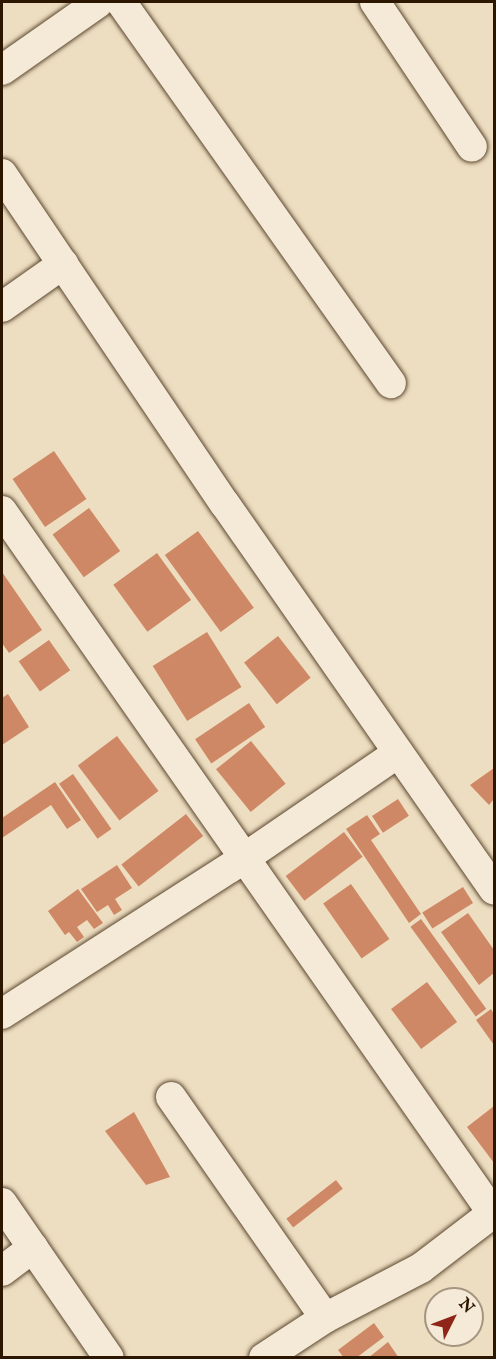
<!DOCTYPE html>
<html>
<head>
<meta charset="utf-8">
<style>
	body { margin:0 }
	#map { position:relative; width:496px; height:1359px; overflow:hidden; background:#eedec1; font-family:"IM FELL English",serif }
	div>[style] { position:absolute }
	.building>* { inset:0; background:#ce8865; transform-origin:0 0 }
	.roads { filter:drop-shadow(0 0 2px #5c4830) drop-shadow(0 0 2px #5c4830) }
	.minor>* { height:30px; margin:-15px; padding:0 15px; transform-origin:15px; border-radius:15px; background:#f4ead7 }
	span { translate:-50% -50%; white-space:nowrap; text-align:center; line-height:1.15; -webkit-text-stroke:5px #f4ead7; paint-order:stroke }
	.frame { position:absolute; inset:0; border:3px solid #2c1600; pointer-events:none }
	.north { position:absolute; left:424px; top:1287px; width:60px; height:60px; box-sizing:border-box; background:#f4ead7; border:2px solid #a49581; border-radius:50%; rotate:48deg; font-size:16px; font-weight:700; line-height:24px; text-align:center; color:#2c1600 }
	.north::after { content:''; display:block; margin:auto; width:21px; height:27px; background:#8f2418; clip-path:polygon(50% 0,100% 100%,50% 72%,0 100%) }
</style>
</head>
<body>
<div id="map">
	<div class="building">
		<i style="left:54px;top:451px;width:58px;height:50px;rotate:56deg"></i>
		<i style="left:89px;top:508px;width:53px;height:45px;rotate:54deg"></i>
		<i style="left:198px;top:531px;width:95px;height:41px;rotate:54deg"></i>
		<i style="left:157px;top:553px;width:58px;height:54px;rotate:54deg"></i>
		<i style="clip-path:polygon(2px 572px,42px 630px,9px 653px,2px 643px)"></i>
		<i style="left:207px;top:632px;width:65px;height:64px;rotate:58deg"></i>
		<i style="left:278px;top:636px;width:53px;height:43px;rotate:52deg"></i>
		<i style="left:49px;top:640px;width:37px;height:37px;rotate:55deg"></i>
		<i style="clip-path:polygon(8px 694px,29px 727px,2px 745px,2px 698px)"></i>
		<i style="left:249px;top:703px;width:29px;height:65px;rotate:56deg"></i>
		<i style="left:117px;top:736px;width:69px;height:49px;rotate:53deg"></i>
		<i style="left:251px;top:741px;width:55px;height:45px;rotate:51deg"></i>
		<i style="clip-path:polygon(494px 768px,494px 799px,489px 805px,470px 785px)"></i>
		<i style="left:73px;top:774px;width:67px;height:17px;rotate:55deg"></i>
		<i style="clip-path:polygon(55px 782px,81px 820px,67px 829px,51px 805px,2px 838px,2px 818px)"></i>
		<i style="left:398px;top:799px;width:20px;height:31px;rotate:57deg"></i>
		<i style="left:186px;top:814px;width:28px;height:82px;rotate:52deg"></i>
		<i style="clip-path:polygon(367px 815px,380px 834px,371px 840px,421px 914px,409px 923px,346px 829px)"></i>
		<i style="left:344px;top:832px;width:31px;height:73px;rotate:53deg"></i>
		<i style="clip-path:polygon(117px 865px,132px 888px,115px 899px,122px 910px,114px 915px,108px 905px,97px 912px,81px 889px)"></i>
		<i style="left:351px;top:884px;width:67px;height:34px;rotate:55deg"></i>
		<i style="left:463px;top:887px;width:19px;height:48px;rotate:58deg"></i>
		<i style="clip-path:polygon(78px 889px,103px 923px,94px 929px,87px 920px,77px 927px,84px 937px,77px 942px,69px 932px,65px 935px,48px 911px)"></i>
		<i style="clip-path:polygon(468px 913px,494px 950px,494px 973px,479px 985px,441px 932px)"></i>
		<i style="left:421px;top:919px;width:111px;height:13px;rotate:54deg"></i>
		<i style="left:427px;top:982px;width:50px;height:45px;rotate:53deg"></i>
		<i style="clip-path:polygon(491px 1009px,494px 1014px,494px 1045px,476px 1020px)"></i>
		<i style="clip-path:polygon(494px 1106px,494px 1163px,467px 1127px)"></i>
		<i style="clip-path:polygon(134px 1112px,170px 1177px,146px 1185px,105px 1131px)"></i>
		<i style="left:336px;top:1180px;width:11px;height:63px;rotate:52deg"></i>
		<i style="clip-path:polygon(374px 1323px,384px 1337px,356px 1358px,344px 1358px,338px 1350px)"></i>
		<i style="clip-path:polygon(388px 1342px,399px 1358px,368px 1358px)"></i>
	</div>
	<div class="roads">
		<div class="minor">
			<i style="left:121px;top:2px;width:467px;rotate:54.7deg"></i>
			<i style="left:375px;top:2px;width:174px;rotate:56.2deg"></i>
			<i style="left:2px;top:70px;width:118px;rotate:-35deg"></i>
			<i style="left:2px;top:174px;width:398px;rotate:56deg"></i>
			<i style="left:225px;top:504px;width:470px;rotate:55.1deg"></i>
			<i style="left:2px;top:307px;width:75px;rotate:-35.2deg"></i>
			<i style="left:2px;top:511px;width:859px;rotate:55.05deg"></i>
			<i style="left:2px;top:1014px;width:287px;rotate:-32.7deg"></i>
			<i style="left:243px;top:859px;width:188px;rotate:-34.4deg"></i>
			<i style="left:171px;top:1097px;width:269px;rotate:55.1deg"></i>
			<i style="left:2px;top:1203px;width:188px;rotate:55.4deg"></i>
			<i style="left:2px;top:1271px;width:39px;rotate:-37deg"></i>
			<i style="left:264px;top:1358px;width:73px;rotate:-33.3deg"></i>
			<i style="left:325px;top:1318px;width:108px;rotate:-27.5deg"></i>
			<i style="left:421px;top:1268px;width:91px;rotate:-37.4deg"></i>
		</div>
	</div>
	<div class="frame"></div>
	<div class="north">N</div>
</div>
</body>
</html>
